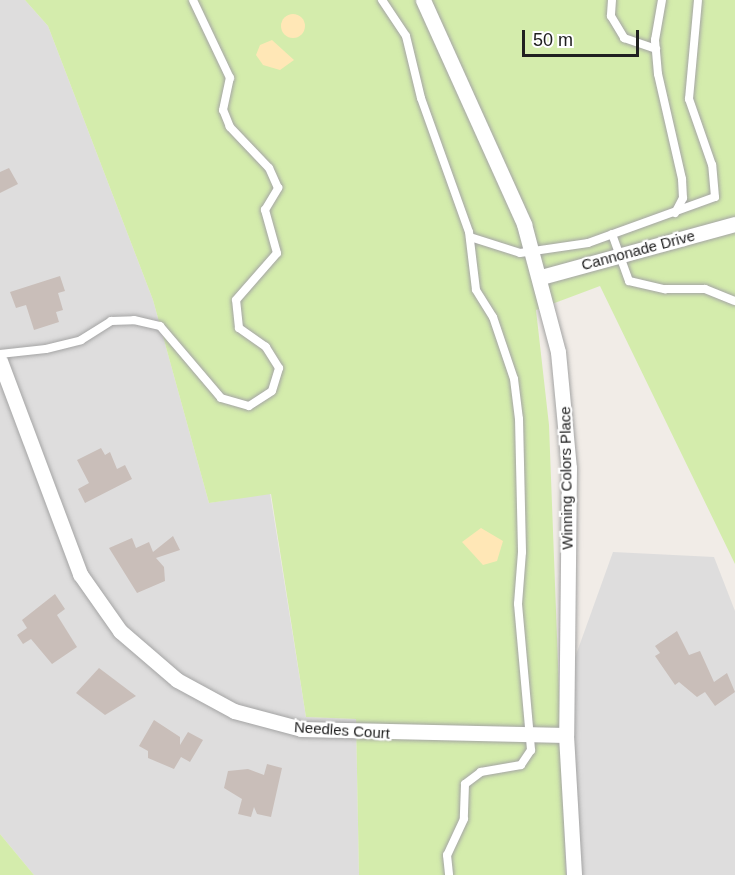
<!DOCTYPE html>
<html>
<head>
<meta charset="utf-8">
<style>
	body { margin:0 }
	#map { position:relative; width:735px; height:875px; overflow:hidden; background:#f1ece7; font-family:Arial,sans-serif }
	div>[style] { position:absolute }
	.residential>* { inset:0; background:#dedddd }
	.grass>* { inset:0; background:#d4ecac }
	.sand>* { inset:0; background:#ffe7b6 }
	.round { border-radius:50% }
	.building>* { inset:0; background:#c9beb9 }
	.roads { filter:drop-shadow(0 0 2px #a4a4a4) drop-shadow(0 0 2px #a4a4a4) }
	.service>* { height:8px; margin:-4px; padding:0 4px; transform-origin:4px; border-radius:4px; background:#fff }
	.minor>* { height:15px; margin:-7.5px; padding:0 7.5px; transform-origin:7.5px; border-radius:7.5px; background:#fff }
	span { translate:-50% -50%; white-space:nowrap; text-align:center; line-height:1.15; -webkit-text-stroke:4.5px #fff; paint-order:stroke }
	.street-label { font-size:15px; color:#202020 }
	.scale { position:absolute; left:522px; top:30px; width:117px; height:27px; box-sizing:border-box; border:3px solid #202020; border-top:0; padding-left:8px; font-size:18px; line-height:21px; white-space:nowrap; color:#202020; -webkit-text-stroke:4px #fff; paint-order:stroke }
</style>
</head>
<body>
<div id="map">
	<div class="residential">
		<i style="clip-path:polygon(0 0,25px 0,48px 26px,153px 300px,209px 503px,270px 493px,306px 717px,356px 719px,359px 875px,34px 875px,0 834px)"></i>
		<i style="clip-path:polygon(613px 552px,714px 557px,735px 611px,735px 875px,532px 875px,522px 805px)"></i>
	</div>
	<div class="grass">
		<i style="clip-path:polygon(25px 0,735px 0,735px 564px,600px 286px,536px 310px,549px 425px,566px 875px,359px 875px,356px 719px,306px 717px,271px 494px,209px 503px,153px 300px,48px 26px)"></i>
		<i style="clip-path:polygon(0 834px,34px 875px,0 875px)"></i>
	</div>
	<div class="sand">
		<i class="round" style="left:281px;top:14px;width:24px;height:24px"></i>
		<i style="clip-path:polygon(272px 40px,294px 60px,280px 70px,263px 65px,256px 55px,260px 45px)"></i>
		<i style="clip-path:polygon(481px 528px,503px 541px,497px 561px,483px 565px,462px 542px)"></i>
	</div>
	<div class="building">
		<i style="clip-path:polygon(9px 168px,18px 184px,0 193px,0 172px)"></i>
		<i style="clip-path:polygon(60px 276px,65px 291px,58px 293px,63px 310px,56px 312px,59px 322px,34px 330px,26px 305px,16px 308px,10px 292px)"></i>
		<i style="clip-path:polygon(101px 448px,105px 455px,110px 452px,117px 469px,125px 465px,132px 479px,85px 503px,78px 489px,89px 483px,77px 460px)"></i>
		<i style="clip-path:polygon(173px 536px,180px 550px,156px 558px,164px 567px,165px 581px,137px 593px,109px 548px,132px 538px,136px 548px,149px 542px,153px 552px)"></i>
		<i style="clip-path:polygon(55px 594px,65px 609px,57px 615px,77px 647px,52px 664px,31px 639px,23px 644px,17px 635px,27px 628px,22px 620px)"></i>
		<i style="clip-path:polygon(677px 631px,689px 655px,700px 651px,714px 682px,727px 673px,735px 692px,715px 706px,705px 692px,697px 697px,679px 682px,675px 685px,655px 656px,660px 653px,655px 646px)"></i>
		<i style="clip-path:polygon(99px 668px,136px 696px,105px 715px,76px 693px)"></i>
		<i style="clip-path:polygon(154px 720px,180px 737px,180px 745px,188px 732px,203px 740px,190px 762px,181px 757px,174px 769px,148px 758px,148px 751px,139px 746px)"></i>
		<i style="clip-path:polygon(267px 764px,282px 768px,271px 817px,257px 814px,254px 807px,251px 817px,238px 814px,242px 799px,224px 788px,228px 771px,248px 769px,264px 775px)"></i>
	</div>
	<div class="roads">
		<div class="service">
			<i style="left:382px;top:0;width:43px;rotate:56.3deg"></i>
			<i style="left:406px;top:36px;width:64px;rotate:76.4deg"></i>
			<i style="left:421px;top:98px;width:142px;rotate:70.3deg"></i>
			<i style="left:469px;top:232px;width:58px;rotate:83.1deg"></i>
			<i style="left:476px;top:290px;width:32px;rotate:58deg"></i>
			<i style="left:493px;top:317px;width:65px;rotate:71.3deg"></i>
			<i style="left:514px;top:379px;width:40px;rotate:82.9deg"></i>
			<i style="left:519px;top:419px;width:133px;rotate:88.7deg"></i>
			<i style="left:522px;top:552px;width:52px;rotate:94.4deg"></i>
			<i style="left:518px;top:604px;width:147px;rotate:84.9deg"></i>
			<i style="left:531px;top:750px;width:18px;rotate:124deg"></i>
			<i style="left:521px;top:765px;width:41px;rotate:170.1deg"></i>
			<i style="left:481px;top:772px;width:20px;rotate:143deg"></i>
			<i style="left:465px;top:784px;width:35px;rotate:92deg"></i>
			<i style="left:464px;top:819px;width:40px;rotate:115deg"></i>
			<i style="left:447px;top:855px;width:20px;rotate:84deg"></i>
			<i style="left:612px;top:0;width:16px;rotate:94deg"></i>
			<i style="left:611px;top:16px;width:26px;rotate:59deg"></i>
			<i style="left:624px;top:38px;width:34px;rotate:19deg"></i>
			<i style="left:662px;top:0;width:41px;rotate:99.9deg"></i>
			<i style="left:655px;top:40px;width:34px;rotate:85deg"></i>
			<i style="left:658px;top:74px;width:108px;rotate:77.1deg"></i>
			<i style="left:682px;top:179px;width:19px;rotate:87deg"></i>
			<i style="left:683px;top:198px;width:17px;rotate:118deg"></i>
			<i style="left:612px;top:234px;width:50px;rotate:70.1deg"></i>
			<i style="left:629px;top:281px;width:37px;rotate:13deg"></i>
			<i style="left:665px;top:289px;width:40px"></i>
			<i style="left:705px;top:289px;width:32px;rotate:22deg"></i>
			<i style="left:470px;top:237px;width:52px;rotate:17.7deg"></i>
			<i style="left:520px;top:253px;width:69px;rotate:-8.4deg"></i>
			<i style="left:588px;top:243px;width:135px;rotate:-19.9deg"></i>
			<i style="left:715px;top:197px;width:32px;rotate:-95deg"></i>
			<i style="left:712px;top:165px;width:70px;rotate:-109.2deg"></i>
			<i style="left:689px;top:99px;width:99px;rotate:-84.8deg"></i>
			<i style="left:0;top:354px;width:46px;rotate:-6.2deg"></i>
			<i style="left:46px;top:349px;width:36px;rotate:-14deg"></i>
			<i style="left:81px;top:340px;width:36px;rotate:-32deg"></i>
			<i style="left:111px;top:321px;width:23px;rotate:-2deg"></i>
			<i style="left:134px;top:320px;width:27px;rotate:13deg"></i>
			<i style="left:160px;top:326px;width:94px;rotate:49.7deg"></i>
			<i style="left:221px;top:398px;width:29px;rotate:16deg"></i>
			<i style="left:249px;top:406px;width:27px;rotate:-33deg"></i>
			<i style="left:272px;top:391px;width:24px;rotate:-73deg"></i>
			<i style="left:279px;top:368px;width:25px;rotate:-122deg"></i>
			<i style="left:266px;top:347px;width:33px;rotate:-145deg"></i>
			<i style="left:239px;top:328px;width:28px;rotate:-96deg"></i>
			<i style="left:236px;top:300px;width:62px;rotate:-48.9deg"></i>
			<i style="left:277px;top:253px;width:45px;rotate:-105.6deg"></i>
			<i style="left:265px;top:210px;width:26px;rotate:-59deg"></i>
			<i style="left:278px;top:188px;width:22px;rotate:-114deg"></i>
			<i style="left:269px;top:168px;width:57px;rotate:-133.6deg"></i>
			<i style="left:230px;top:127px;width:18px;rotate:-112deg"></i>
			<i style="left:223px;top:110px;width:33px;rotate:-78deg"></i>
			<i style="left:230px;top:78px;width:86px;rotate:-115.4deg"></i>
		</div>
		<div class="minor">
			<i style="left:423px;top:0;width:246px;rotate:65.7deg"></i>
			<i style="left:524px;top:224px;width:132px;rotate:75.1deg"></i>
			<i style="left:558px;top:352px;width:117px;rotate:84.6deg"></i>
			<i style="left:569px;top:468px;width:267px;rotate:90.6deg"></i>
			<i style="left:566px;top:735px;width:140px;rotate:86.7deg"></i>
			<i style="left:541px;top:277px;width:201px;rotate:-15.3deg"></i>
			<i style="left:0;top:361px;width:228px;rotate:69.4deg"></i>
			<i style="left:80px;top:574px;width:70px;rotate:54.9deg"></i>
			<i style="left:120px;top:631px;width:75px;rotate:40.7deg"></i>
			<i style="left:177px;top:680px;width:65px;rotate:28.5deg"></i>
			<i style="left:234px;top:711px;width:69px;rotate:15deg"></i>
			<i style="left:301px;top:729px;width:265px;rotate:1.3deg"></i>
		</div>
	</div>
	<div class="street-label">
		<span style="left:638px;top:250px;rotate:-15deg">Cannonade Drive</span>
		<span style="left:566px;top:478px;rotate:-91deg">Winning Colors Place</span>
		<span style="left:342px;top:730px;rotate:4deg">Needles Court</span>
	</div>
	<div class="scale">50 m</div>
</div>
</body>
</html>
